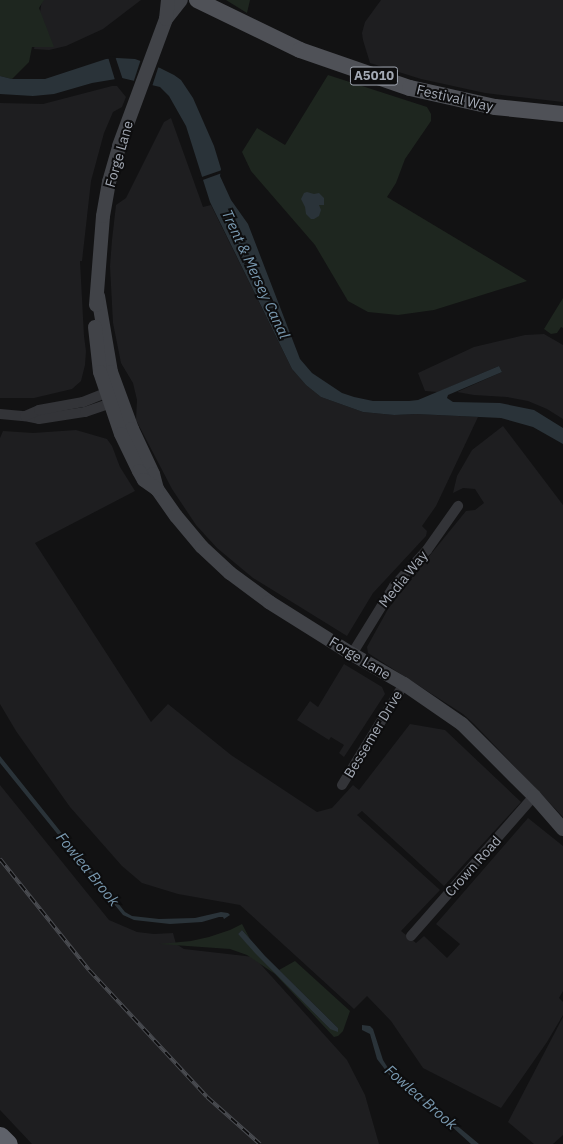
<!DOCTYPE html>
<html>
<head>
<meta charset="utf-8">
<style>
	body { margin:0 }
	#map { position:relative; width:563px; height:1144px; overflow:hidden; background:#121213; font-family:"IBM Plex Sans",sans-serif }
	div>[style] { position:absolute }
	.built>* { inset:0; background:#1e1e20 }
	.green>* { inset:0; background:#1e261f }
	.water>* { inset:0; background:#2a3339 }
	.pier>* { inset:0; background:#121213; transform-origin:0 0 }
	.street>* { height:10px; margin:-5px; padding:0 5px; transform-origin:5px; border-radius:5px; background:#333438 }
	.secondary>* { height:14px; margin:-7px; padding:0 7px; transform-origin:7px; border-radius:7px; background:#414348 }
	.primary>* { height:16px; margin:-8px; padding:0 8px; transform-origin:8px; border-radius:8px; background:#4f5157 }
	.highway>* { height:19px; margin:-9.5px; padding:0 9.5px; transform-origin:9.5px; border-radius:9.5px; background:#5f626a }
	.rail>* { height:4px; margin-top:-2px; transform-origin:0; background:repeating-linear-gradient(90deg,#0d0d0e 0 8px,#4a4c51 0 16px); box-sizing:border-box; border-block:1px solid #4a4c51 }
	span { translate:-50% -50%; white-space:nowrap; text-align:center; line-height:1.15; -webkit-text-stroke:4px #0d0d0e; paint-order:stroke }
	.shield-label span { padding:1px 3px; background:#0d0d0e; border:1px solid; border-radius:3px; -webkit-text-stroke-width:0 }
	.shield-label { font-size:13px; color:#a3a9b4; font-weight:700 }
	.street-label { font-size:14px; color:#a3a9b4 }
	.water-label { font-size:15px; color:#7999b0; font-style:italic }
</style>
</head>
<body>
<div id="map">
	<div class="built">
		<i style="clip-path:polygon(42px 0,141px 0,103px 29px,66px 46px,49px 50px,34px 49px)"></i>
		<i style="clip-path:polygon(381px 0,563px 0,563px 102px,485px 93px,421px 79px,370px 63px,363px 40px,362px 33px,365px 22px)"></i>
		<i style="clip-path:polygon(112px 86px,117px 86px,126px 97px,122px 107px,113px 112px,104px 133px,91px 181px,82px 261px,80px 261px,84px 336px,86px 351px,85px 365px,81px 381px,72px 389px,34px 398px,0 398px,0 103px,43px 104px)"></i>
		<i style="clip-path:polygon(171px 118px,203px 207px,211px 205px,292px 369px,306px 385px,321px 397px,363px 412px,394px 415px,416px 414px,478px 417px,436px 506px,422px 526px,427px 531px,426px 536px,373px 593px,347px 636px,253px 578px,217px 548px,196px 525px,172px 489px,136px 420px,137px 400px,133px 383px,121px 363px,113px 323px,110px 266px,112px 240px,116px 205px,126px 198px,164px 122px)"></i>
		<i style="clip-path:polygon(544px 334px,563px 345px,563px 419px,547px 409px,528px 401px,507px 397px,474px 395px,457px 392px,502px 372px,499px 366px,438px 392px,425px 391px,418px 373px,474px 347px,525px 335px)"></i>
		<i style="clip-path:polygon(503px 426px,563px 505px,563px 817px,474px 724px,463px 714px,368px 653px,367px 647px,388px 609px,409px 581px,466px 511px,475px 510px,484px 503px,475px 489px,463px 488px,453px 493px,457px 476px,472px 450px)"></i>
		<i style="clip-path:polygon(76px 430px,107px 439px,112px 446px,120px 467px,135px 491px,35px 543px,151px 722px,168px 704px,231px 755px,317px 812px,332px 808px,353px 785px,359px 790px,410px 724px,445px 730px,521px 802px,444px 886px,362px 811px,357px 815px,440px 890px,401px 931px,416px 943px,424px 936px,447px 958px,460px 944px,436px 924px,528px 818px,563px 846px,563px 991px,559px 998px,563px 1002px,563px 1015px,547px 1042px,501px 1108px,423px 1068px,391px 1021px,367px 996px,354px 1009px,240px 905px,178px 894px,142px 883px,122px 866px,70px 807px,16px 731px,0 704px,0 438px,3px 431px,33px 433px)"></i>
		<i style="clip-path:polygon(344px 664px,382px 687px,385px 694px,344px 757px,339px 753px,344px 745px,331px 737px,329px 740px,297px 720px,310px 701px,318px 707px)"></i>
		<i style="clip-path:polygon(0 785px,109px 920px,137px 932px,154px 934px,173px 933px,176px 944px,184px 949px,254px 957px,347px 1060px,365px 1095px,379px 1144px,32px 1144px,0 1110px)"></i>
		<i style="clip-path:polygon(563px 1017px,563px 1135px,553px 1144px,534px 1144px,508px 1122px)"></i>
	</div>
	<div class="green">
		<i style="clip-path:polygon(0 0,44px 0,39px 8px,54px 47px,32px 47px,29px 62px,12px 79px,0 76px)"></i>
		<i style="clip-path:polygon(226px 0,250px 0,247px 13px)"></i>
		<i style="clip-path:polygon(328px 75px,427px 107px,431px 114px,431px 121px,405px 159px,396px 183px,387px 197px,527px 281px,434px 310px,398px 315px,368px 312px,348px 301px,315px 245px,251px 171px,242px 152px,257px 128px,285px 145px)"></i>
		<i style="clip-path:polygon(563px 298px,563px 328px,561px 327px,557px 333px,551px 334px,544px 329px)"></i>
		<i style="clip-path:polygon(242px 924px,250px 939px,242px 930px,238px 934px,330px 1029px,338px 1028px,279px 970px,295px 961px,350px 1011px,343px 1031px,338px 1036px,334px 1037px,275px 974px,247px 955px,230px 949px,159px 944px,191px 941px,209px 937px,230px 930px)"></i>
	</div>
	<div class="water">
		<i style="clip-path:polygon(117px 58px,135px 59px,160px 68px,174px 75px,181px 80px,193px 98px,214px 146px,221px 169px,220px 176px,231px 200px,248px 224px,300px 359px,312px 373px,342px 393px,354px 397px,373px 401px,409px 401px,418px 400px,499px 366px,502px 372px,448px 395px,447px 398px,453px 402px,500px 403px,534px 410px,563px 428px,563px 444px,533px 427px,501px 418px,416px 414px,394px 415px,363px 412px,321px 397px,306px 385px,292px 369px,210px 202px,186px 126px,169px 96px,160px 87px,122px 78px,92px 83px,54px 94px,33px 96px,0 94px,0 76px,12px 79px,45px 79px,106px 59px)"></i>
		<i style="clip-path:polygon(307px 192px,314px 194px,319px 193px,324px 198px,324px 205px,319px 205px,321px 210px,319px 216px,314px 219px,311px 219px,306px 214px,305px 207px,301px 199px,304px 193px)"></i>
		<i style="clip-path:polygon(0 756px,125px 912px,132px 916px,159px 919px,195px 918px,221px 912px,228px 913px,230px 915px,224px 919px,223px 917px,219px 917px,202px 922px,170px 924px,134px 920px,123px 915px,0 763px)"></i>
		<i style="clip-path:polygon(242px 930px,265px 956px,338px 1028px,338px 1032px,330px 1029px,255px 953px,238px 934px)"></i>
		<i style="clip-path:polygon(362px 1025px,370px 1026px,373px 1029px,383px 1060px,388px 1068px,479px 1144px,471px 1144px,430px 1107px,390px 1076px,377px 1059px,370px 1034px,362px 1030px)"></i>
	</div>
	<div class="pier">
		<i style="clip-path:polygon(115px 56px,123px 80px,115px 80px,108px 57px)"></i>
		<i style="left:141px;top:59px;width:19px;height:23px;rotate:18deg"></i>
		<i style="clip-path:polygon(222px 170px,222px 173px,200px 181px,199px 178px)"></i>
	</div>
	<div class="street">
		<i style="left:0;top:414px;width:25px;rotate:5deg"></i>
		<i style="left:25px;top:416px;width:14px;rotate:12deg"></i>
		<i style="left:39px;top:419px;width:47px;rotate:-8.7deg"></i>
		<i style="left:85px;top:412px;width:34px;rotate:-19deg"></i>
		<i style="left:25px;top:416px;width:15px;rotate:-23deg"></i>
		<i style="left:39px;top:410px;width:45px;rotate:-10.3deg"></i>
		<i style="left:83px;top:402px;width:32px;rotate:-22deg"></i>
		<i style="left:352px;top:654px;width:80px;rotate:-58.3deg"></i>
		<i style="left:394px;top:586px;width:49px;rotate:-47.5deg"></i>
		<i style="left:427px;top:550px;width:54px;rotate:-54.8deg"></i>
		<i style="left:342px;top:785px;width:119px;rotate:-58.5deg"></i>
		<i style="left:411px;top:936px;width:186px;rotate:-48.7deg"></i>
	</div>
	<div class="secondary">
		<i style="left:166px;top:19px;width:24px;rotate:-52deg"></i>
		<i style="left:98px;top:296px;width:77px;rotate:80.3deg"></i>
		<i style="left:111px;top:372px;width:61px;rotate:69.8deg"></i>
		<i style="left:132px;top:429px;width:50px;rotate:65deg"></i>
		<i style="left:153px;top:474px;width:16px;rotate:75deg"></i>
		<i style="left:157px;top:489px;width:33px;rotate:55deg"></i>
		<i style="left:176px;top:516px;width:40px;rotate:50deg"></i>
		<i style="left:202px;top:547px;width:38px;rotate:43deg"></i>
		<i style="left:230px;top:573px;width:49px;rotate:36.6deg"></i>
		<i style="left:269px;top:602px;width:98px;rotate:32.1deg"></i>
		<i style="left:352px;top:654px;width:60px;rotate:30deg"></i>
		<i style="left:404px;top:684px;width:70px;rotate:34.6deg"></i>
		<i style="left:462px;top:724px;width:102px;rotate:45deg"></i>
		<i style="left:534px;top:796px;width:44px;rotate:48.7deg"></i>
		<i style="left:96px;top:305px;width:89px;rotate:-85.5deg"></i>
		<i style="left:103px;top:216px;width:35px;rotate:-80deg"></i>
		<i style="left:109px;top:182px;width:37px;rotate:-74deg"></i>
		<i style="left:119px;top:146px;width:135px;rotate:-69.7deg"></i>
		<i style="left:166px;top:19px;width:19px;rotate:-84deg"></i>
		<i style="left:95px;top:327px;width:45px;rotate:83.7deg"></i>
		<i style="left:100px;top:372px;width:65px;rotate:71.3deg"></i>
		<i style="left:121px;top:434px;width:41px;rotate:64.1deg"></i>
		<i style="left:139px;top:471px;width:10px;rotate:61deg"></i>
		<i style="left:144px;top:480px;width:16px;rotate:35deg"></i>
	</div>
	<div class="primary">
		<i style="left:197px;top:0;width:114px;rotate:25.9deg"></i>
		<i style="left:300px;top:50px;width:116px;rotate:19.1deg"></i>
		<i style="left:410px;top:88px;width:87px;rotate:12.6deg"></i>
		<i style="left:495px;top:107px;width:68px;rotate:5.9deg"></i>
	</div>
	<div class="highway">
		<i style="left:0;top:1136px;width:11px;rotate:45deg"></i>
	</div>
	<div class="rail">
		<i style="left:0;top:859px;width:142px;rotate:51.3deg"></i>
		<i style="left:89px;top:970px;width:173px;rotate:47.1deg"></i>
		<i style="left:207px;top:1097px;width:71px;rotate:41.6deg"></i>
	</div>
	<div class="shield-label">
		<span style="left:374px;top:76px">A5010</span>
	</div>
	<div class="street-label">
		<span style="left:455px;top:98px;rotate:13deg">Festival Way</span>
		<span style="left:119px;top:154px;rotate:-74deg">Forge Lane</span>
		<span style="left:403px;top:579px;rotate:-51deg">Media Way</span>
		<span style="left:360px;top:658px;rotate:31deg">Forge Lane</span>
		<span style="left:373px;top:734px;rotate:-59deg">Bessemer Drive</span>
		<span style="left:473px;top:866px;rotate:-48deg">Crown Road</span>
	</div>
	<div class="water-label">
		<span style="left:256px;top:274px;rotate:65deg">Trent &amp; Mersey Canal</span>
		<span style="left:88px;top:869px;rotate:51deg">Fowlea Brook</span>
		<span style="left:421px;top:1097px;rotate:41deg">Fowlea Brook</span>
	</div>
</div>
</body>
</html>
